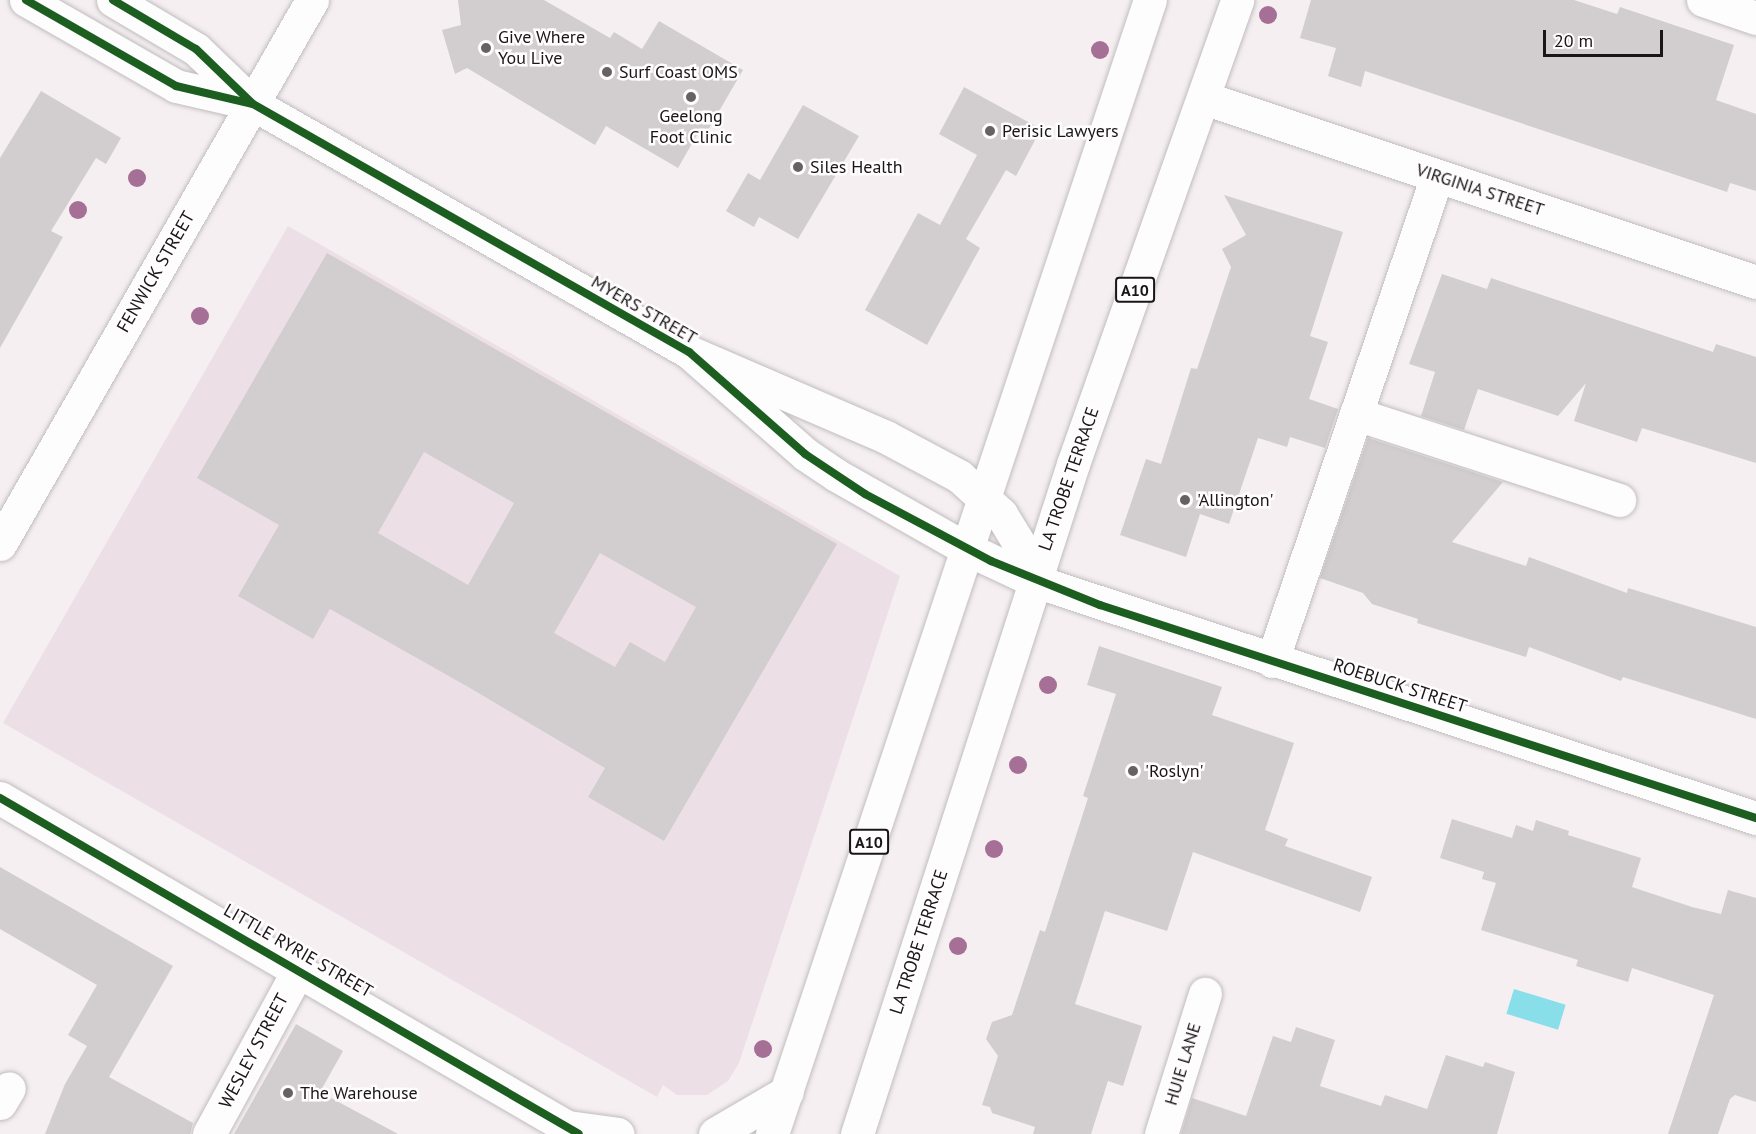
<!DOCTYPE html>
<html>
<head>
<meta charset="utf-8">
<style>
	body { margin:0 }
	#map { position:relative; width:1756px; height:1134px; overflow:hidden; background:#f5eff2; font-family:"PT Sans",sans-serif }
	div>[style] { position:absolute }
	.built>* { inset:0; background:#ece0e6 }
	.water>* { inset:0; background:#88dee9; transform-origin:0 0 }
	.building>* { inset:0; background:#d2cdcf }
	.roads { filter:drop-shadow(0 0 2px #c1bcbf) drop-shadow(0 0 2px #c1bcbf) }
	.minor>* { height:33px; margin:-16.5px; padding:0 16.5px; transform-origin:16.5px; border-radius:16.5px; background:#fefdfd }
	.highway>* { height:33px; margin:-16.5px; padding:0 16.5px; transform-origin:16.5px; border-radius:16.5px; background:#fefdfd }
	.cycleway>* { height:8px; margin:-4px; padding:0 4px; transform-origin:4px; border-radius:4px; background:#1b5e20 }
	.trees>* { width:18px; height:18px; margin:-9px; border-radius:50%; background:#a66f96 }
	.dots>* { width:16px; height:16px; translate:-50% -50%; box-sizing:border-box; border:3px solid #fffdfe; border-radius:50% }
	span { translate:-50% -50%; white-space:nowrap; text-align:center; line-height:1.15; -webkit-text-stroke:5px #fffdfe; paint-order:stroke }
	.shield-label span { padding:2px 4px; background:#fffdfe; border:2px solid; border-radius:4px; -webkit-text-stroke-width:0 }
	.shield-label { font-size:16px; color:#191618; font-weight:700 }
	.poi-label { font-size:18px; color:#191618 }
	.left { translate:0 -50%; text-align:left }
	.street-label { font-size:18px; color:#191618 }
	.scale { position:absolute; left:1543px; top:30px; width:120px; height:27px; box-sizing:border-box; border:3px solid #191618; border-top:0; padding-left:8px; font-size:18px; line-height:21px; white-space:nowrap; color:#191618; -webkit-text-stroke:4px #fffdfe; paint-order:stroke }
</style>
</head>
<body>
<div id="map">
	<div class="built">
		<i style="clip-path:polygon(288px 226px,900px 576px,739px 1063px,728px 1081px,707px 1095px,677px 1095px,663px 1085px,657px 1097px,3px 723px)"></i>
	</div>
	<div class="water">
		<i style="left:1514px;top:989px;width:54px;height:26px;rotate:17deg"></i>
	</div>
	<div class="building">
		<i style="clip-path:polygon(458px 0,544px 0,610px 38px,614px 32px,642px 49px,659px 21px,743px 70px,704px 137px,698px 133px,678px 168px,606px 126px,595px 145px,467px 68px,455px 74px,442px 30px,461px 25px)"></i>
		<i style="clip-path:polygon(1311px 0,1574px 0,1617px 14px,1620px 7px,1734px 45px,1716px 100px,1756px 114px,1756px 191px,1730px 183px,1727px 192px,1365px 71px,1361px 87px,1328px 76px,1336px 48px,1300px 38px)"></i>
		<i style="clip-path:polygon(964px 87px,1041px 129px,1016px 176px,1006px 170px,966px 239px,980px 248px,927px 345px,865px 310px,918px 213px,940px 225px,977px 155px,939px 134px)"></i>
		<i style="clip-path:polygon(41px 91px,121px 138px,106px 164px,96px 158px,51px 231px,63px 237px,0 348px,0 158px)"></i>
		<i style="clip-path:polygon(803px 105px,859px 136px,798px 239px,759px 217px,754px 227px,726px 211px,748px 173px,760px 180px)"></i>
		<i style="clip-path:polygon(1224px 195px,1343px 232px,1310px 336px,1328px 342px,1309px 399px,1338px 409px,1325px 448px,1290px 437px,1287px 447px,1258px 438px,1229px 524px,1200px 514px,1186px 557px,1120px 535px,1146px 459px,1161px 464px,1191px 368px,1197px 369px,1231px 267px,1222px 249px,1246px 235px)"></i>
		<i style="clip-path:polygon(evenodd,327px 253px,837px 544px,664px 841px,588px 797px,605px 768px,470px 688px,330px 609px,313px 639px,238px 596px,279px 525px,197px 478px,327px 253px,424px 452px,514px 503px,468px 585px,378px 533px,424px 452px,327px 253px,600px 553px,696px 607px,665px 662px,630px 642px,615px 667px,554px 633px,600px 553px)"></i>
		<i style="clip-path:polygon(1442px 274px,1487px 289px,1491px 278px,1713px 352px,1716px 344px,1756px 357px,1756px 463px,1642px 428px,1637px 442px,1574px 421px,1586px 383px,1558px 416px,1478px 389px,1464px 430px,1421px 416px,1435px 372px,1409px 364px)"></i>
		<i style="clip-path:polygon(1368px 438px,1503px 482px,1452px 542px,1526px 566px,1529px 557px,1627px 593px,1628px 588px,1756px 627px,1756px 719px,1623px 677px,1621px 681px,1529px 647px,1526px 657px,1417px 623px,1418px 619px,1372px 604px,1363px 593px,1320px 578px)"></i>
		<i style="clip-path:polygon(1099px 646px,1222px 687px,1212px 715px,1294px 743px,1265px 830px,1288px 839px,1285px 846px,1372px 877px,1360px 912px,1193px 852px,1167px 931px,1105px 911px,1075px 1004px,1142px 1026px,1123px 1086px,1108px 1081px,1091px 1134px,1033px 1134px,1035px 1127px,992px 1113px,990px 1107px,982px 1105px,998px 1056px,986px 1039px,992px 1022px,1012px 1015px,1040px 930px,1045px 932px,1088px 798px,1083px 796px,1116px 694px,1087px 685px)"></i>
		<i style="clip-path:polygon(1452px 819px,1512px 838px,1516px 825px,1533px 831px,1536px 820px,1569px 831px,1568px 835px,1641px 858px,1632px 887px,1692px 907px,1721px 914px,1728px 890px,1756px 898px,1756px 1102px,1735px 1095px,1730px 1099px,1718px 1134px,1668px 1134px,1714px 995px,1632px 968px,1628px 982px,1576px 966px,1578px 960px,1481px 930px,1496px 883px,1482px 879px,1484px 872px,1440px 858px)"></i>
		<i style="clip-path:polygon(0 867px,173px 966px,109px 1077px,193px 1123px,190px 1134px,45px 1134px,65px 1084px,87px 1046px,68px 1035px,97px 985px,0 929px)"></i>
		<i style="clip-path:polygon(296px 1024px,343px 1051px,320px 1092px,398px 1134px,234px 1134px)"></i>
		<i style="clip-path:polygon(1296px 1027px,1335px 1040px,1320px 1086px,1381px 1106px,1385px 1095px,1427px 1109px,1446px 1055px,1483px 1067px,1485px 1062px,1515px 1072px,1497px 1134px,1181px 1134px,1192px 1098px,1246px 1116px,1273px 1036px,1291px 1042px)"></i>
	</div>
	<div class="roads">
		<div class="minor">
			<i style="left:26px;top:0;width:173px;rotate:29.8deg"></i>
			<i style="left:176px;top:86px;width:77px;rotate:12.8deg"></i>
			<i style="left:113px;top:0;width:96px;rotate:30.6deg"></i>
			<i style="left:196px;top:49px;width:79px;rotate:44deg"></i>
			<i style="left:253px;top:104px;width:502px;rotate:29.63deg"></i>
			<i style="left:689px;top:352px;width:215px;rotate:23.3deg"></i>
			<i style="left:886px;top:437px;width:83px;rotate:28.1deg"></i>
			<i style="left:959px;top:476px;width:57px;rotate:42.1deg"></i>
			<i style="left:1001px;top:514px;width:42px;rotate:58.6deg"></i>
			<i style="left:1023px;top:550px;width:33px;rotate:69deg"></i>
			<i style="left:1703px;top:0;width:56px;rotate:18.8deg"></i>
			<i style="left:1204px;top:98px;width:582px;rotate:18.43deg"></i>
			<i style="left:689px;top:352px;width:154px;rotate:41.3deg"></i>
			<i style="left:805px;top:454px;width:37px;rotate:34deg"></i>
			<i style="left:836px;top:475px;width:150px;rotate:29.5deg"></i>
			<i style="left:967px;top:549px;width:75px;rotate:25.2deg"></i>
			<i style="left:1035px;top:581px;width:759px;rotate:18.2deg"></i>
			<i style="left:1356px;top:414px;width:277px;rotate:18.1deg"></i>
			<i style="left:0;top:544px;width:627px;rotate:-60.16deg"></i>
			<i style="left:1272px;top:661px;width:512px;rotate:-71.21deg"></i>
			<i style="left:0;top:798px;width:669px;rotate:30.13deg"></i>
			<i style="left:0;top:1103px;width:17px;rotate:-59deg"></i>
			<i style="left:568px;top:1127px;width:50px;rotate:8deg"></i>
			<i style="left:209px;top:1134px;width:188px;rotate:-61.4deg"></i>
			<i style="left:715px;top:1134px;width:83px;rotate:-30.3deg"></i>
			<i style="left:1161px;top:1134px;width:147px;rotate:-72.6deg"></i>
		</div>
		<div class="highway">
			<i style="left:772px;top:1134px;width:1195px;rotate:-71.57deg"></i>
			<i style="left:857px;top:1134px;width:704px;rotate:-72.13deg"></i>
			<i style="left:1073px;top:464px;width:492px;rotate:-70.5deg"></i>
		</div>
	</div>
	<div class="cycleway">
		<i style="left:26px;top:0;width:173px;rotate:29.8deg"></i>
		<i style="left:176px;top:86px;width:79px;rotate:13.2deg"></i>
		<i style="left:113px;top:0;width:96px;rotate:30.6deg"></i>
		<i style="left:196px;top:49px;width:79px;rotate:44deg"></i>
		<i style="left:253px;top:104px;width:502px;rotate:29.63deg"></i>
		<i style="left:689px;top:352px;width:154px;rotate:41.3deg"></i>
		<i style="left:805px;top:454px;width:72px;rotate:33.7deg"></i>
		<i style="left:865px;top:494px;width:143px;rotate:28deg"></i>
		<i style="left:991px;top:561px;width:118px;rotate:22deg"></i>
		<i style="left:1100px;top:605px;width:690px;rotate:17.99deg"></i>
		<i style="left:0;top:798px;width:669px;rotate:30.13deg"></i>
	</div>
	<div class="trees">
		<i style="left:1268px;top:15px"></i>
		<i style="left:1100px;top:50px"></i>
		<i style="left:137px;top:178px"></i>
		<i style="left:78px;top:210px"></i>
		<i style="left:200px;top:316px"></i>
		<i style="left:1048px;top:685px"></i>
		<i style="left:1018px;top:765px"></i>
		<i style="left:994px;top:849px"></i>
		<i style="left:958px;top:946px"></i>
		<i style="left:763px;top:1049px"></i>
	</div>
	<div class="dots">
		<i style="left:486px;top:48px;background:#666264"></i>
		<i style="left:607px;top:72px;background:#666264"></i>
		<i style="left:691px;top:97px;background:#666264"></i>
		<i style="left:990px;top:131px;background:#666264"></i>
		<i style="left:798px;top:167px;background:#666264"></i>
		<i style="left:1185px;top:500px;background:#666264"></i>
		<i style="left:1133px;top:771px;background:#666264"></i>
		<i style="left:288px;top:1093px;background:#666264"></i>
	</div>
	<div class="shield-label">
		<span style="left:1135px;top:290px">A10</span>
		<span style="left:869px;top:842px">A10</span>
	</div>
	<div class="poi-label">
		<span class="left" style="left:498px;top:48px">Give Where<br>You Live</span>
		<span class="left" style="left:619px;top:72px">Surf Coast OMS</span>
		<span style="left:691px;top:127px">Geelong<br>Foot Clinic</span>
		<span class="left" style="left:1002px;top:131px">Perisic Lawyers</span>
		<span class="left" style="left:810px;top:167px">Siles Health</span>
		<span class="left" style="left:1197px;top:500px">'Allington'</span>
		<span class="left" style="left:1145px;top:771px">'Roslyn'</span>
		<span class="left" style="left:300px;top:1093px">The Warehouse</span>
	</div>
	<div class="street-label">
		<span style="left:1480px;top:190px;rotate:18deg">VIRGINIA STREET</span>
		<span style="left:156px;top:272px;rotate:-60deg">FENWICK STREET</span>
		<span style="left:644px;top:310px;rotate:30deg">MYERS STREET</span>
		<span style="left:1069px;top:479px;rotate:-71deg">LA TROBE TERRACE</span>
		<span style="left:1400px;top:686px;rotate:18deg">ROEBUCK STREET</span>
		<span style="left:919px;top:942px;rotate:-72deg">LA TROBE TERRACE</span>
		<span style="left:298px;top:951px;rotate:30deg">LITTLE RYRIE STREET</span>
		<span style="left:254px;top:1051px;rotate:-62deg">WESLEY STREET</span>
		<span style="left:1183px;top:1064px;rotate:-73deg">HUIE LANE</span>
	</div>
	<div class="scale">20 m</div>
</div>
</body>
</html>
